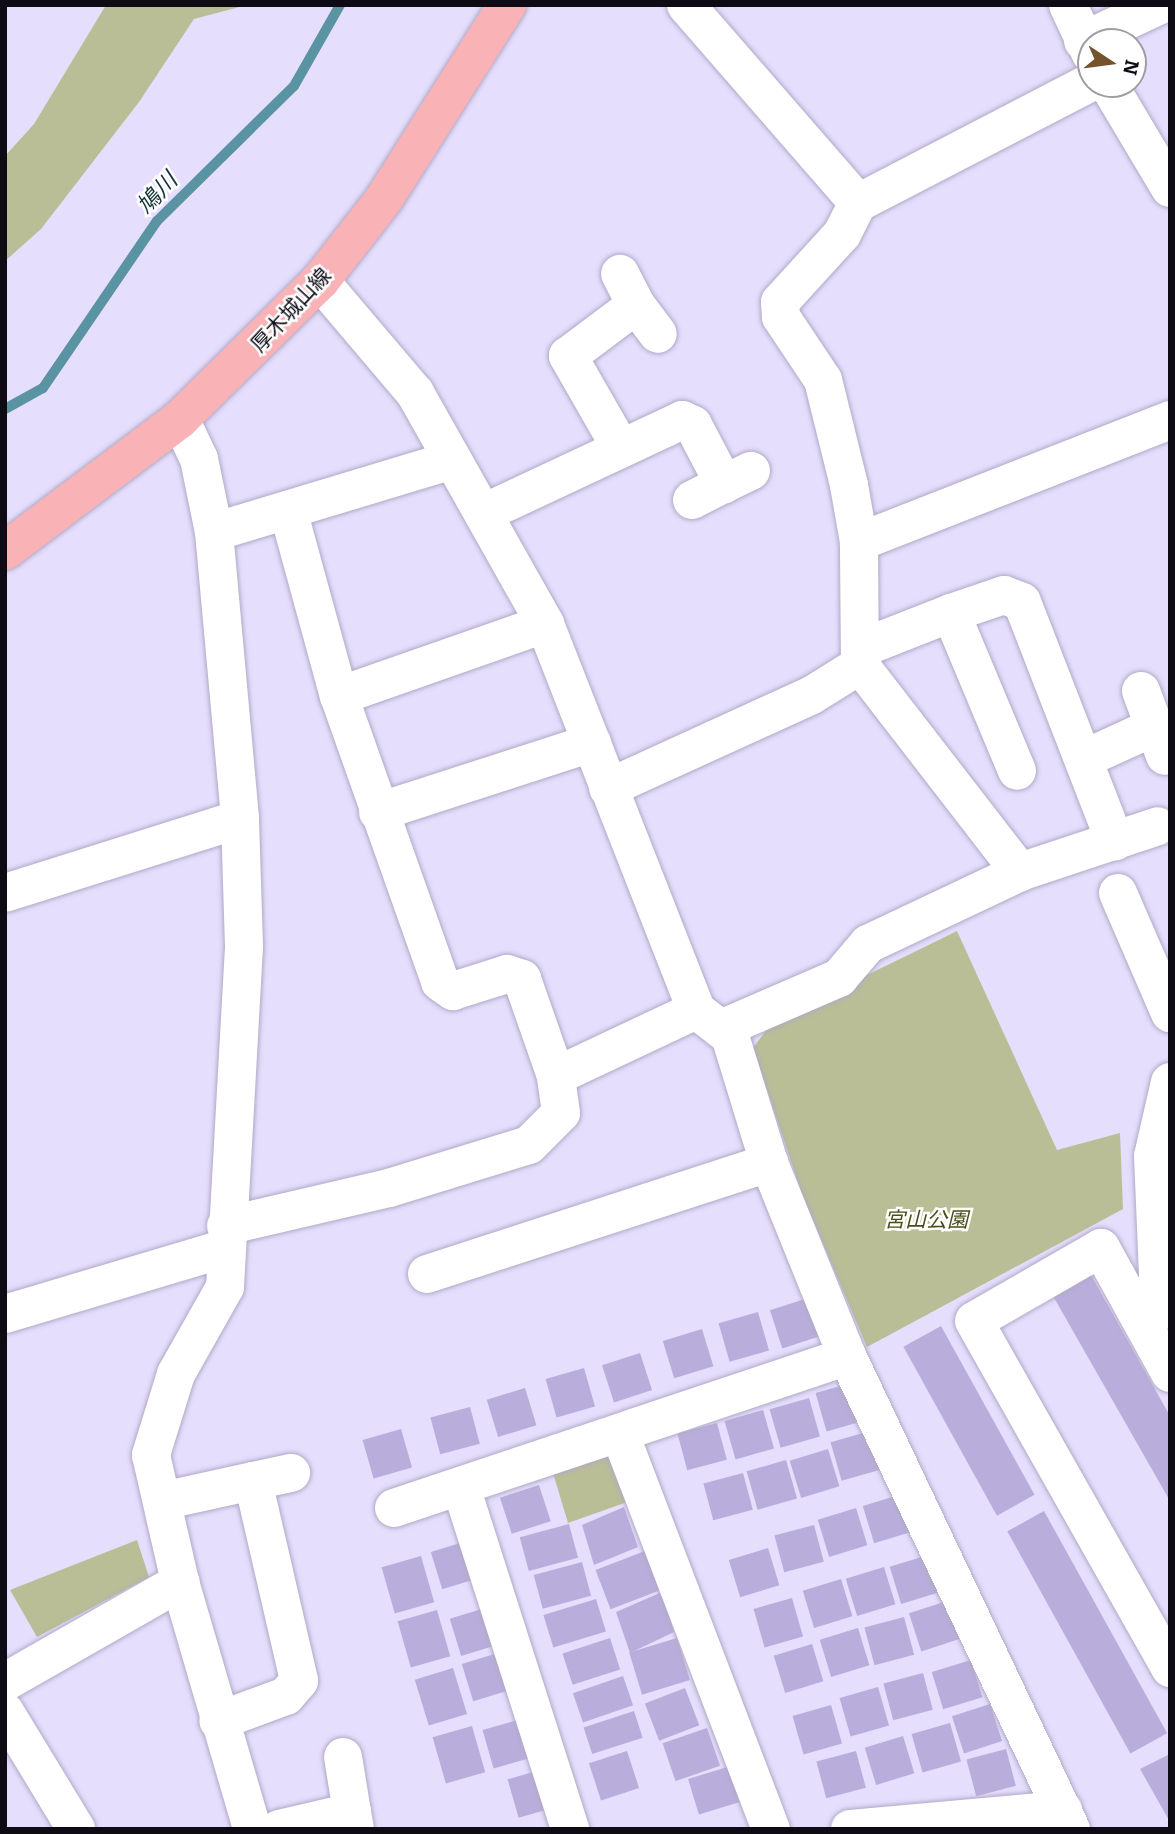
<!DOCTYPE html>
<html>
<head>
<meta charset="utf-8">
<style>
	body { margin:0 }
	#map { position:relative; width:1175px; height:1834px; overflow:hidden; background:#e5defd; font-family:Bitter,"Noto Sans JP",serif }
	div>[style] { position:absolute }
	.green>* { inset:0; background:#babe96 }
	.stream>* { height:10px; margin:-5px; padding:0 5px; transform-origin:5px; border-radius:5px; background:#5a94a2 }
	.building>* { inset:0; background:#b9aedb; transform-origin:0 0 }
	.roads { filter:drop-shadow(0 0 2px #b0a9c6) drop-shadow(0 0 2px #b0a9c6) }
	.minor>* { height:38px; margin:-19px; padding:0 19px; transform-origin:19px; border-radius:19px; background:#fff }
	.major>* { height:38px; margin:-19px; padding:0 19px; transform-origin:19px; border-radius:19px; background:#f9b3b6 }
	span { translate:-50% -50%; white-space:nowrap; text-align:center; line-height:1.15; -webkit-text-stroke:5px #fff; paint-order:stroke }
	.street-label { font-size:21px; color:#0e0b15 }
	.park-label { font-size:21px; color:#4b4e18; font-style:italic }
	.water-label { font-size:23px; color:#15333a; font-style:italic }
	.frame { position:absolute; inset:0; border:7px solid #0e0b15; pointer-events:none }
	.north { position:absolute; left:1077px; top:28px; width:70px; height:70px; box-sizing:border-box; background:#fff; border:2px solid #9f9da1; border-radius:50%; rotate:103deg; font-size:19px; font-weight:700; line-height:28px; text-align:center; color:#0e0b15 }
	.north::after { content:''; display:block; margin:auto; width:24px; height:32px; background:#77532d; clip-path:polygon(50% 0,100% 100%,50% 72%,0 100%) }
</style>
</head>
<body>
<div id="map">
	<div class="green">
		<i style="clip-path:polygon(106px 5px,247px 5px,194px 19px,139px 102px,41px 229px,5px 261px,5px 156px,34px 124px)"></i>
		<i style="clip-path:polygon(957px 931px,1057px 1150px,1120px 1133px,1123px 1209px,867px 1347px,802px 1194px,753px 1048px,773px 1021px)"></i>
		<i style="clip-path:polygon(607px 1455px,621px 1461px,633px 1500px,568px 1523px,553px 1473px)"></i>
		<i style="clip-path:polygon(137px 1540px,149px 1577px,37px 1637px,10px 1590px)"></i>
	</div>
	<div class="stream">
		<i style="left:5px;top:409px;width:43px;rotate:-28.9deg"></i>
		<i style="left:43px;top:388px;width:202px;rotate:-55.7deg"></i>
		<i style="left:157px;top:221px;width:192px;rotate:-44.6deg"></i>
		<i style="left:294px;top:86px;width:93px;rotate:-60.4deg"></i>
	</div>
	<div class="building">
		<i style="clip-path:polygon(1087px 1268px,1170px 1416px,1170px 1501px,1049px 1289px)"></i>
		<i style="left:808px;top:1298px;width:40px;height:40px;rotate:72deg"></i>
		<i style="left:758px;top:1312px;width:40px;height:41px;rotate:74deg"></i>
		<i style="left:941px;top:1326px;width:193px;height:43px;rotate:61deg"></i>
		<i style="left:702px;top:1329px;width:39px;height:41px;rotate:73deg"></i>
		<i style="left:640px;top:1353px;width:39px;height:40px;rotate:72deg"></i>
		<i style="left:584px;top:1368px;width:40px;height:40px;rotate:74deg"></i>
		<i style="left:854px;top:1382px;width:40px;height:40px;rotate:74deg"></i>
		<i style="left:525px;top:1388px;width:39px;height:40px;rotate:73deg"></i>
		<i style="left:809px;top:1398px;width:40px;height:41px;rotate:74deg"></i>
		<i style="left:470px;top:1407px;width:38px;height:41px;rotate:75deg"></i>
		<i style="left:763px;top:1410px;width:40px;height:40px;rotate:74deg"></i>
		<i style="left:717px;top:1423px;width:38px;height:41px;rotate:75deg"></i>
		<i style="left:401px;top:1429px;width:40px;height:40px;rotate:74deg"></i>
		<i style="left:870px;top:1431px;width:40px;height:41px;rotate:74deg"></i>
		<i style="left:828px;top:1449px;width:39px;height:40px;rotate:73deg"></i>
		<i style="left:786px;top:1460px;width:40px;height:41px;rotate:74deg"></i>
		<i style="left:743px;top:1473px;width:38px;height:41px;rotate:75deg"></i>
		<i style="left:539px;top:1485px;width:38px;height:41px;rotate:72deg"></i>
		<i style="left:902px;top:1494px;width:39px;height:41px;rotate:73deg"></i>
		<i style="clip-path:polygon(624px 1507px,638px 1547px,594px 1565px,582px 1525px)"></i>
		<i style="left:856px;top:1508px;width:39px;height:40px;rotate:73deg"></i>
		<i style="left:1044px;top:1511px;width:254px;height:42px;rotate:61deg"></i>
		<i style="left:569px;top:1524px;width:35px;height:51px;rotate:75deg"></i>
		<i style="left:814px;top:1525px;width:38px;height:41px;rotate:75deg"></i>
		<i style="left:470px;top:1540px;width:39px;height:41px;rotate:73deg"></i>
		<i style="left:768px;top:1548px;width:39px;height:41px;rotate:73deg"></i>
		<i style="left:645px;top:1551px;width:42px;height:53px;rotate:69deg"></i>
		<i style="left:928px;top:1555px;width:39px;height:40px;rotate:73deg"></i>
		<i style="left:421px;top:1556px;width:48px;height:41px;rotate:74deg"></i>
		<i style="left:582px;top:1562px;width:35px;height:50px;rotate:75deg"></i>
		<i style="left:884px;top:1567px;width:39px;height:40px;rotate:73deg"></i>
		<i style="left:841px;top:1579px;width:39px;height:40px;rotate:73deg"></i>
		<i style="clip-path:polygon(662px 1592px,674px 1632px,630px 1653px,616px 1612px)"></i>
		<i style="left:792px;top:1598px;width:40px;height:40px;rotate:74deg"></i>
		<i style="left:596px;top:1599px;width:34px;height:55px;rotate:73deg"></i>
		<i style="left:947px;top:1601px;width:40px;height:40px;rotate:72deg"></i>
		<i style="left:488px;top:1607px;width:39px;height:40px;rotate:73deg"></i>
		<i style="left:437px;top:1610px;width:48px;height:41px;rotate:74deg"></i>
		<i style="left:904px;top:1617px;width:39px;height:41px;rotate:75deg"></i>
		<i style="left:858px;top:1628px;width:39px;height:40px;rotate:73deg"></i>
		<i style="left:610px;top:1638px;width:33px;height:50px;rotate:72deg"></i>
		<i style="left:677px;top:1638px;width:44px;height:50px;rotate:73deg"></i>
		<i style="left:812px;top:1644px;width:39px;height:40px;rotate:73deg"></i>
		<i style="left:501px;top:1652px;width:39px;height:41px;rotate:73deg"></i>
		<i style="left:971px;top:1660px;width:39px;height:41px;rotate:73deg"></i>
		<i style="left:453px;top:1668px;width:48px;height:40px;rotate:73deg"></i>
		<i style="left:923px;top:1673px;width:38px;height:41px;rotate:75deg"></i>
		<i style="left:623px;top:1676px;width:31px;height:53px;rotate:71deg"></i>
		<i style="left:878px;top:1687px;width:40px;height:40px;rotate:74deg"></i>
		<i style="left:685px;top:1688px;width:40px;height:43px;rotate:69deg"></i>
		<i style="left:990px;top:1704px;width:39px;height:40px;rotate:72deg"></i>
		<i style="left:831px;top:1705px;width:40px;height:40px;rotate:74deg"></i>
		<i style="left:634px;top:1711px;width:28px;height:53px;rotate:72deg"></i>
		<i style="left:521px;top:1719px;width:40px;height:40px;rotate:74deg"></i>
		<i style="left:950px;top:1723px;width:40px;height:40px;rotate:74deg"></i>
		<i style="left:472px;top:1726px;width:48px;height:41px;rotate:74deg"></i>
		<i style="left:707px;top:1728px;width:40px;height:47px;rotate:71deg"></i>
		<i style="left:903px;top:1736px;width:39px;height:40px;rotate:73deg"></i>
		<i style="left:1006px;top:1749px;width:38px;height:41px;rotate:75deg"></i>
		<i style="left:627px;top:1751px;width:39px;height:40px;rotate:72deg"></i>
		<i style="left:856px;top:1751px;width:38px;height:41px;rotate:75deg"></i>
		<i style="clip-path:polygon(1170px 1754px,1170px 1822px,1140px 1769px)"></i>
		<i style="left:734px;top:1765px;width:37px;height:48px;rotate:73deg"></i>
		<i style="left:547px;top:1768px;width:40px;height:41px;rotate:74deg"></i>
	</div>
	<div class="roads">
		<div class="minor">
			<i style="left:686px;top:5px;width:262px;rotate:49deg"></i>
			<i style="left:1068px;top:5px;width:54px;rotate:64.9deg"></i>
			<i style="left:1083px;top:41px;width:85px;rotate:-25.1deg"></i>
			<i style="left:1108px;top:84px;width:121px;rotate:59.2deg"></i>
			<i style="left:320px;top:281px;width:147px;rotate:49.7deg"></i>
			<i style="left:415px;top:393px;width:265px;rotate:60.6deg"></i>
			<i style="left:545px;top:624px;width:414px;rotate:68.6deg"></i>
			<i style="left:696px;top:1010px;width:43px;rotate:37.4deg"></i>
			<i style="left:730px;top:1036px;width:133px;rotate:72.9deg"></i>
			<i style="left:769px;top:1163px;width:208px;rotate:68deg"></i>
			<i style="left:847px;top:1356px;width:523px;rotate:64.66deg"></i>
			<i style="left:636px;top:305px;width:36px;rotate:53deg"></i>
			<i style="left:180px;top:419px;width:44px;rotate:64.6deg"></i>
			<i style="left:199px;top:459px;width:75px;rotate:78.4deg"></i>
			<i style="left:214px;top:532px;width:288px;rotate:84.8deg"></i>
			<i style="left:240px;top:819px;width:128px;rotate:88.2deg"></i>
			<i style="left:244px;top:947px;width:341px;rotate:93.2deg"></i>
			<i style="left:225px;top:1287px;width:100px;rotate:119.4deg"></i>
			<i style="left:176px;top:1374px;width:85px;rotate:107.2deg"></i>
			<i style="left:151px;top:1455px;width:130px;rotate:77.1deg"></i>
			<i style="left:180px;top:1582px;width:257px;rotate:73.7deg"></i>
			<i style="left:619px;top:445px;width:103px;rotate:-119.8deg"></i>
			<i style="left:568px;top:356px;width:85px;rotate:-36.9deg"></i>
			<i style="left:636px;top:305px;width:35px;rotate:-117deg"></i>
			<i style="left:692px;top:500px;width:36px;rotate:-27deg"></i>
			<i style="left:288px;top:510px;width:193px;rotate:74.7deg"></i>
			<i style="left:339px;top:696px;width:303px;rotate:70.5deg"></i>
			<i style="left:440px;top:982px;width:16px;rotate:35deg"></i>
			<i style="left:453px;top:991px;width:57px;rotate:-17.5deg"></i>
			<i style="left:507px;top:974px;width:16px;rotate:18deg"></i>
			<i style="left:522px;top:979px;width:103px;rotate:70.7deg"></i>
			<i style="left:486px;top:512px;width:217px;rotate:-25.1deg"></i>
			<i style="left:682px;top:420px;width:12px;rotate:24deg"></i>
			<i style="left:693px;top:425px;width:67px;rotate:62.3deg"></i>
			<i style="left:724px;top:484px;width:30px;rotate:-26deg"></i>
			<i style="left:214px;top:532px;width:249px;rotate:-16.8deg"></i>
			<i style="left:859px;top:542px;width:334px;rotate:-21.4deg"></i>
			<i style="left:951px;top:613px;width:56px;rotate:-18.8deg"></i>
			<i style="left:1004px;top:595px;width:19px;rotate:21deg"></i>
			<i style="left:1022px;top:602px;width:257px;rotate:68.8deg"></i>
			<i style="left:862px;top:648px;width:96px;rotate:-21.5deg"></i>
			<i style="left:951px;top:613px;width:171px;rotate:67.3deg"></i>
			<i style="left:860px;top:665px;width:262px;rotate:52.3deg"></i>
			<i style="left:1141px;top:691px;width:69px;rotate:69.7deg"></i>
			<i style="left:339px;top:696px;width:218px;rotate:-19.3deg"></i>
			<i style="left:1086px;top:758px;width:75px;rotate:-24.5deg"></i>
			<i style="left:608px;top:788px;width:224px;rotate:-24.5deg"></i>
			<i style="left:812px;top:695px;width:57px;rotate:-32deg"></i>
			<i style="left:860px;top:665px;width:123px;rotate:-90.5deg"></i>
			<i style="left:859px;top:542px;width:58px;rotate:-100deg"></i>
			<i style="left:849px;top:485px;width:108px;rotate:-103.9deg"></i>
			<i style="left:823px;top:380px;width:76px;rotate:-123.7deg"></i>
			<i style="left:781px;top:317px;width:15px;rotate:-94deg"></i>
			<i style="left:780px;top:302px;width:92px;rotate:-47.6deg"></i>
			<i style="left:842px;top:234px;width:35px;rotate:-63deg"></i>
			<i style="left:858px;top:203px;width:263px;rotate:-27.4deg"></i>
			<i style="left:378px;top:812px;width:225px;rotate:-17.9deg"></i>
			<i style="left:5px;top:893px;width:246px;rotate:-17.5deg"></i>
			<i style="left:1118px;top:893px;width:131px;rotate:66.6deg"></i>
			<i style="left:721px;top:1029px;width:129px;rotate:-23.4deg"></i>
			<i style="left:839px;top:978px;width:45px;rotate:-49.5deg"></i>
			<i style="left:868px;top:944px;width:168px;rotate:-25.3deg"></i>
			<i style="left:1020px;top:872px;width:145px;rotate:-18.4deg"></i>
			<i style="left:1170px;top:1082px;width:76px;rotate:102.9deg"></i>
			<i style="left:1153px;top:1156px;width:119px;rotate:87.6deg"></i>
			<i style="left:1158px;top:1275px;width:37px;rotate:71deg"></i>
			<i style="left:226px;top:1226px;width:167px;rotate:-13.1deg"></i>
			<i style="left:389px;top:1188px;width:146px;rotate:-17.1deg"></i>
			<i style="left:529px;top:1145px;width:45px;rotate:-45deg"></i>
			<i style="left:561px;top:1113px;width:37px;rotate:-98deg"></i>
			<i style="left:556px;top:1076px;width:155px;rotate:-25.2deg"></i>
			<i style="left:427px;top:1274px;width:360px;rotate:-18deg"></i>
			<i style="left:5px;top:1314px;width:231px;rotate:-16.6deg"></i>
			<i style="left:1170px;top:1373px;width:143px;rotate:-118.9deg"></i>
			<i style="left:1101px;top:1248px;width:146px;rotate:150.1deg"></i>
			<i style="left:974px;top:1321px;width:399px;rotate:60.5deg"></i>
			<i style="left:620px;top:1434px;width:423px;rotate:69.1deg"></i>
			<i style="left:253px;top:1481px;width:39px;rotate:-12deg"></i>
			<i style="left:461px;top:1487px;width:359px;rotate:72.3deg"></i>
			<i style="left:162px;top:1501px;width:93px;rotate:-12.4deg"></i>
			<i style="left:253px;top:1481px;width:205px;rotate:77deg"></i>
			<i style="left:299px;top:1681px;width:20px;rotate:131deg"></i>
			<i style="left:286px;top:1696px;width:72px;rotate:159.8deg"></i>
			<i style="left:394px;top:1508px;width:478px;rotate:-18.5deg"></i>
			<i style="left:5px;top:1682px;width:202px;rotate:-29.7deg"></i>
			<i style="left:5px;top:1712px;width:137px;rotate:58.7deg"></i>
			<i style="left:343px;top:1757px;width:56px;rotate:80.7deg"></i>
			<i style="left:279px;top:1829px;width:75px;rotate:-13.1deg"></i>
			<i style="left:352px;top:1812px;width:17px;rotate:80deg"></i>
			<i style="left:850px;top:1829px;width:214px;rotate:-5.1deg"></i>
		</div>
		<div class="major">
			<i style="left:5px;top:551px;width:219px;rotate:-37deg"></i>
			<i style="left:180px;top:419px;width:197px;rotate:-44.6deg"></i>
			<i style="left:320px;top:281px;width:104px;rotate:-52deg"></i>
			<i style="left:384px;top:199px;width:230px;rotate:-57.6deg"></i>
		</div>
	</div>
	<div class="street-label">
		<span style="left:291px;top:310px;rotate:-47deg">厚木城山線</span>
	</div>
	<div class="park-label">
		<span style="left:926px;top:1220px">宮山公園</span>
	</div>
	<div class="water-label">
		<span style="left:157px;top:193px;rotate:-47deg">鳩川</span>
	</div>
	<div class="frame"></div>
	<div class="north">N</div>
</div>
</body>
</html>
